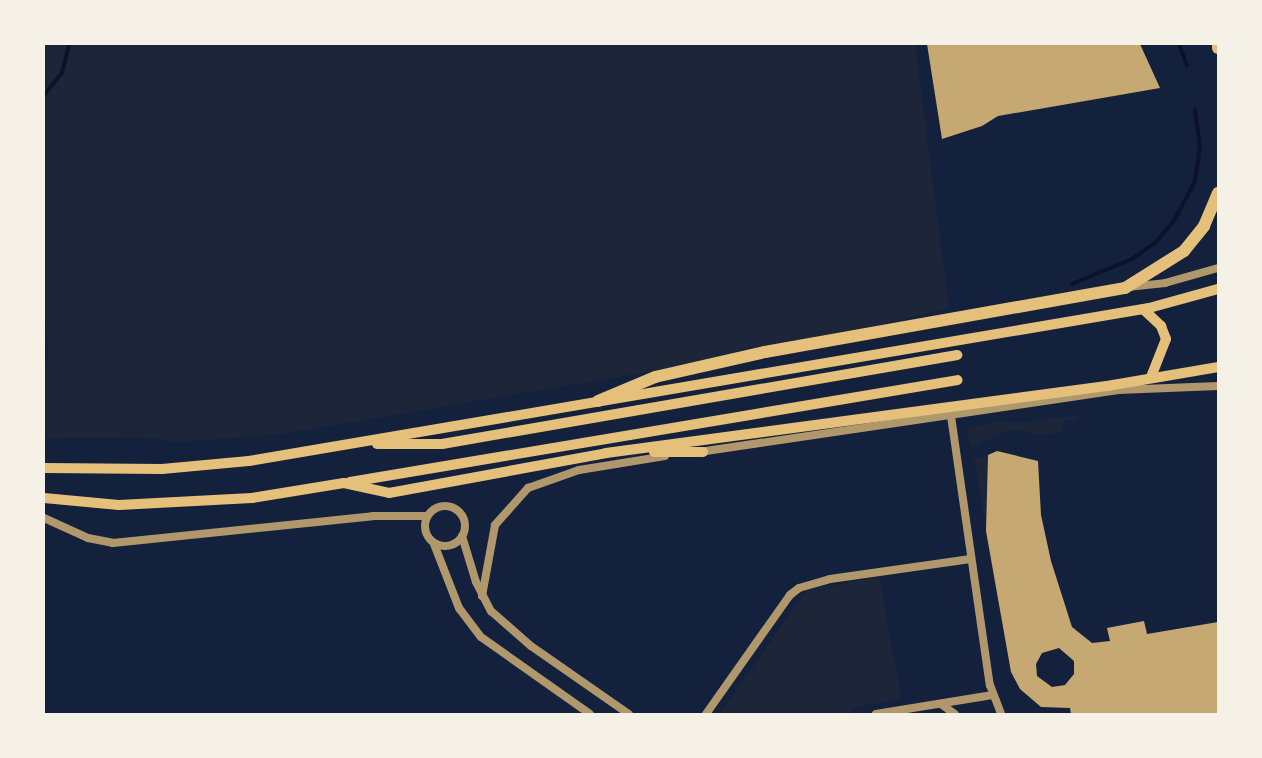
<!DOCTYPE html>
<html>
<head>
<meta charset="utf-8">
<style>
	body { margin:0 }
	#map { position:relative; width:1262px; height:758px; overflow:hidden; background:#14213d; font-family:Karla,sans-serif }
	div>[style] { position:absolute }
	.green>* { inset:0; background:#1d2539 }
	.stream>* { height:4px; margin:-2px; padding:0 2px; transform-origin:2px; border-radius:2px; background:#0b132b }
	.building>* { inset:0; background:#c6a872 }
	.tertiary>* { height:8px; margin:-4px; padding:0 4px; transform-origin:4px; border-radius:4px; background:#b1986c }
	.tertiary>.ring { margin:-4px; padding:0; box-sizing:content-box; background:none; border:8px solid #b1986c; border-radius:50% }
	.trunk>* { height:10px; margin:-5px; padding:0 5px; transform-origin:5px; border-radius:5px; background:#e5c07b }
	.motorway>* { height:12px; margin:-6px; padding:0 6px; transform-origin:6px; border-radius:6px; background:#e5c07b }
	span { translate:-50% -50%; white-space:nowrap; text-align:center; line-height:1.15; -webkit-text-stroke:4.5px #f6f1e7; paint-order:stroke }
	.frame { position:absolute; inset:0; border:45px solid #f6f1e7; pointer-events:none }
</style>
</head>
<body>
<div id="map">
	<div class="green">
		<i style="clip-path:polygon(44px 44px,915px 44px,949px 308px,813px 341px,749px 347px,700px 363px,281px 434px,178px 442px,144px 437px,44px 438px,44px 374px,49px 355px,44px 310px)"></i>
		<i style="clip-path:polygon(1078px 415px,1079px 419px,1064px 421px,1062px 433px,1036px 435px,1013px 429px,970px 447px,967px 428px,998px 421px,1020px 423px)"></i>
		<i style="clip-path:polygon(989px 456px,987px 532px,974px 460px)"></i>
		<i style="clip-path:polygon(879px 577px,901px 698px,854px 708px,850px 714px,720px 714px,807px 590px)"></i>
	</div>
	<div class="stream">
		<i style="left:1179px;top:44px;width:23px;rotate:70deg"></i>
		<i style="left:44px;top:95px;width:28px;rotate:-51deg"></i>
		<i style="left:62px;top:73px;width:30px;rotate:-76deg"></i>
		<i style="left:1072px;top:284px;width:65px;rotate:-22.6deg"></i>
		<i style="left:1132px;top:259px;width:29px;rotate:-35deg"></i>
		<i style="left:1156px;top:242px;width:30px;rotate:-50deg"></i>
		<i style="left:1175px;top:219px;width:43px;rotate:-62.2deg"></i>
		<i style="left:1195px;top:181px;width:35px;rotate:-82deg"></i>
		<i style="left:1200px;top:146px;width:36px;rotate:-98deg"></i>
	</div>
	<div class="building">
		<i style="clip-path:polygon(927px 44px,1140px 44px,1160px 88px,998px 116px,982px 126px,942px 139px)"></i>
		<i style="clip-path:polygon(evenodd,997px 451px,1038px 461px,1041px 515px,1051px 561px,1072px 627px,1092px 643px,1110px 641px,1107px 628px,1144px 621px,1147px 634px,1218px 622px,1218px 714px,1071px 714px,1070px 708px,1041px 707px,1020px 689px,1011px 672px,986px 531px,988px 455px,997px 451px,1059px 648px,1074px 661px,1074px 674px,1065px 685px,1052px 687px,1037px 676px,1036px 664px,1042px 653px,1059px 648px)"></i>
	</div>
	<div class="tertiary">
		<i style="left:1128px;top:287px;width:37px;rotate:-6deg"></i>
		<i style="left:1165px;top:283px;width:55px;rotate:-15.8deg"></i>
		<i style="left:951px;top:416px;width:272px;rotate:81.8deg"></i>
		<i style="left:990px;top:685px;width:31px;rotate:69deg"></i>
		<i style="left:699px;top:452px;width:424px;rotate:-8.4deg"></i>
		<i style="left:1118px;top:390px;width:100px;rotate:-2.3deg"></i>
		<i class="ring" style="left:425px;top:506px;width:32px;height:32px"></i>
		<i style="left:44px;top:518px;width:48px;rotate:24.4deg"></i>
		<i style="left:88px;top:538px;width:25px;rotate:11deg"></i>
		<i style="left:113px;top:543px;width:261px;rotate:-5.9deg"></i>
		<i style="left:373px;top:516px;width:54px"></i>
		<i style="left:462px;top:536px;width:48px;rotate:73.1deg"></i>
		<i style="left:476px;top:582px;width:33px;rotate:63deg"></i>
		<i style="left:491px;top:611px;width:53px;rotate:41.2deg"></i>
		<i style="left:531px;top:646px;width:119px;rotate:34.8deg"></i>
		<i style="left:434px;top:544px;width:69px;rotate:68.7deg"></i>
		<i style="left:459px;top:608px;width:36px;rotate:53deg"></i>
		<i style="left:481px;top:637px;width:133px;rotate:35.2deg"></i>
		<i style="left:482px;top:596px;width:72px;rotate:-79.6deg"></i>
		<i style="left:495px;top:525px;width:50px;rotate:-48.3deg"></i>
		<i style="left:528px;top:488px;width:54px;rotate:-19.4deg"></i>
		<i style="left:579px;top:470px;width:87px;rotate:-9.2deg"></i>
		<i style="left:941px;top:704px;width:17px;rotate:36deg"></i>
		<i style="left:706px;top:714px;width:146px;rotate:-54.8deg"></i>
		<i style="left:790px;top:595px;width:11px;rotate:-38deg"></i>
		<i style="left:799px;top:588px;width:32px;rotate:-16deg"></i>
		<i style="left:830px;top:579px;width:142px;rotate:-8.1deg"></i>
		<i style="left:876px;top:714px;width:118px;rotate:-9.3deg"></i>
	</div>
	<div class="trunk">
		<i style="left:1143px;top:309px;width:25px;rotate:43deg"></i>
		<i style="left:1161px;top:326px;width:14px;rotate:69deg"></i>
		<i style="left:1166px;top:339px;width:41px;rotate:111.5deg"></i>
		<i style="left:377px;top:444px;width:65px"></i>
		<i style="left:442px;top:444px;width:523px;rotate:-9.8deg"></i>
		<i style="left:654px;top:452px;width:49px"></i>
		<i style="left:44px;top:468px;width:118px;rotate:0.5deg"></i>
		<i style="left:162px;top:469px;width:87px;rotate:-5.3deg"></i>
		<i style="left:249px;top:461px;width:913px;rotate:-9.65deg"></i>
		<i style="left:1149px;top:308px;width:72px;rotate:-15.4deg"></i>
		<i style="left:350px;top:482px;width:616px;rotate:-9.52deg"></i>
		<i style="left:44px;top:498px;width:75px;rotate:5.3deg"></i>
		<i style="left:119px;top:505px;width:133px;rotate:-3deg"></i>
		<i style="left:252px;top:498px;width:93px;rotate:-9.3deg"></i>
		<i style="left:344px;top:483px;width:46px;rotate:12.5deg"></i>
		<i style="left:389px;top:493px;width:221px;rotate:-10.4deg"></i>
		<i style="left:606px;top:453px;width:505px;rotate:-7.62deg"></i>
		<i style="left:1107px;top:386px;width:113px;rotate:-9.7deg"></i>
	</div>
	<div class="motorway">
		<i style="left:1218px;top:44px;width:4px;rotate:90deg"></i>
		<i style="left:598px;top:401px;width:62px;rotate:-22.8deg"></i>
		<i style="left:655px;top:377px;width:113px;rotate:-12.8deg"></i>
		<i style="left:765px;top:352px;width:366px;rotate:-10.1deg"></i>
		<i style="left:1125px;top:288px;width:70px;rotate:-32.1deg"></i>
		<i style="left:1184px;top:251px;width:32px;rotate:-51deg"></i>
		<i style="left:1204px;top:226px;width:36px;rotate:-67deg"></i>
	</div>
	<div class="frame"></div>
</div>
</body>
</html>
